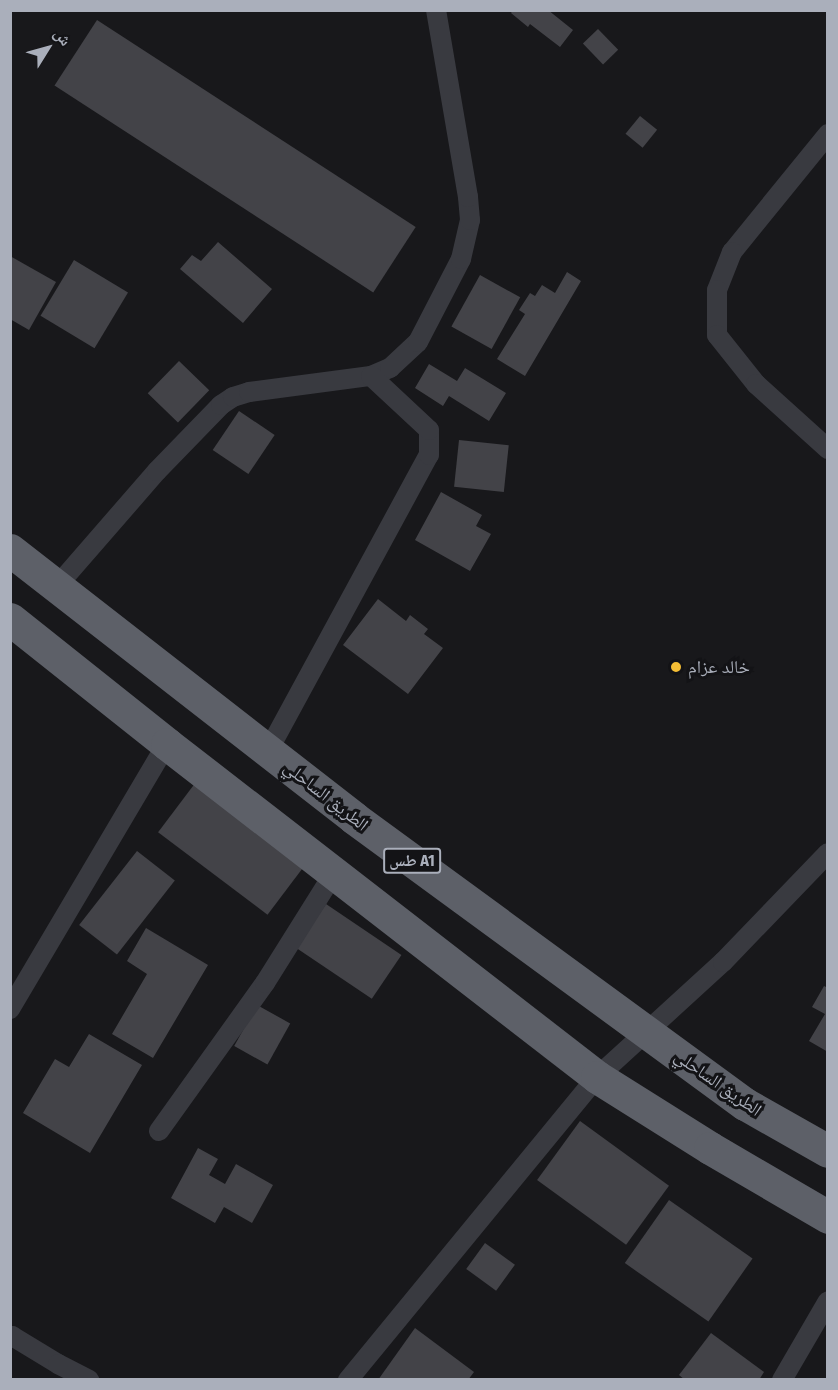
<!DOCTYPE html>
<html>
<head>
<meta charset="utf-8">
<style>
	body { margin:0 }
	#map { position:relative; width:838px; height:1390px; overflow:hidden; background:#18181b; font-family:"Fira Sans Condensed","Noto Naskh Arabic",sans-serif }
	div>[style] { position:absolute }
	.building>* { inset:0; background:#434348; transform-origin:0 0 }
	.minor>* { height:20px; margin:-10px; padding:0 10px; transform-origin:10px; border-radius:10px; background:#393a40 }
	.trunk>* { height:33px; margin:-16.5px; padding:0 16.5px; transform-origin:16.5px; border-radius:16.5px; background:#5d6068 }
	.dots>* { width:16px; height:16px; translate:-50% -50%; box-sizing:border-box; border:3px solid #131316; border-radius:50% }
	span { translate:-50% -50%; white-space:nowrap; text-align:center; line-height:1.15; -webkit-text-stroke:6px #131316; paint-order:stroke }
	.shield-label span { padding:2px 4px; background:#131316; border:2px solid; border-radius:4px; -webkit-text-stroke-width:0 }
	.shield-label { font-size:16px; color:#aaafbb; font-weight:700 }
	.poi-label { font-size:18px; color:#aaafbb }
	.left { translate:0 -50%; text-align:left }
	.street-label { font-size:18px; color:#aaafbb }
	.frame { position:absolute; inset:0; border:12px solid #aaafbb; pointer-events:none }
	.north { position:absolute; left:18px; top:18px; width:60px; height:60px; -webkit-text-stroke:4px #131316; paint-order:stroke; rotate:53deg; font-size:16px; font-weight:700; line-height:24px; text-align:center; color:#aaafbb }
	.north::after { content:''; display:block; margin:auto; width:21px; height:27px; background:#aaafbb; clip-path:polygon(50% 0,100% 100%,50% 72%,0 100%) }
</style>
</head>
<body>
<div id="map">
	<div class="building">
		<i style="clip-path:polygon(513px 10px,548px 10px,573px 30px,560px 47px,530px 24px,528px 27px,511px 13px)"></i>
		<i style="left:97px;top:20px;width:380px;height:78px;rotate:33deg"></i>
		<i style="left:598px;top:29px;width:29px;height:21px;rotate:46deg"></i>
		<i style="left:640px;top:116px;width:22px;height:23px;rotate:39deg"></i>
		<i style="clip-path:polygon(218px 242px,272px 289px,243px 323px,180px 269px,192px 255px,201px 261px)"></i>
		<i style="clip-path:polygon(10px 256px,56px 282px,29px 330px,10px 319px)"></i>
		<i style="left:74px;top:260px;width:63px;height:65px;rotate:31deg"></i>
		<i style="clip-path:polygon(567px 272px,581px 281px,525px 376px,497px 359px,525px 314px,519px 310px,530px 293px,535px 296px,542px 285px,555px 293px)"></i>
		<i style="left:480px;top:275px;width:46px;height:59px;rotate:29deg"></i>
		<i style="left:179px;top:361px;width:42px;height:45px;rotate:44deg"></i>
		<i style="clip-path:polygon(429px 364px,457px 381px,465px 368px,506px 393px,489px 421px,449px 396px,443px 406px,415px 388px)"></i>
		<i style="left:239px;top:411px;width:43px;height:47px;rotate:34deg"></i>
		<i style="left:459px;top:440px;width:50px;height:47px;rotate:6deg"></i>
		<i style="clip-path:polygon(441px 492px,482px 515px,476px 526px,491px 534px,470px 571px,415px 540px)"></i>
		<i style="clip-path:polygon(378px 599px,406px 621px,410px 615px,428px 629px,424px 634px,443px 648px,408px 694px,343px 645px)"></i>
		<i style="left:196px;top:782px;width:137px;height:63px;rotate:37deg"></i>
		<i style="left:137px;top:851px;width:48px;height:94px;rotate:38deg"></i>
		<i style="left:326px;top:904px;width:91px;height:53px;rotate:34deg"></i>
		<i style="clip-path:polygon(146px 928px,208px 965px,153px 1058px,112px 1034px,147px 974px,127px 961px)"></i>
		<i style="clip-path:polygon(824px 986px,828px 988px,828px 1052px,809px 1041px,825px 1014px,812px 1007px)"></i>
		<i style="left:257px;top:1005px;width:38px;height:47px;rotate:29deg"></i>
		<i style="clip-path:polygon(89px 1034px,142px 1065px,90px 1153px,23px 1113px,55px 1059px,69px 1067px)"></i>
		<i style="left:580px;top:1121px;width:110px;height:73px;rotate:36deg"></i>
		<i style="clip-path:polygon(198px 1148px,218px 1159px,209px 1175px,225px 1184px,236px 1164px,273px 1185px,252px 1223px,224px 1207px,215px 1223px,171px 1198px)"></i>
		<i style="left:669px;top:1200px;width:102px;height:77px;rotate:35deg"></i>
		<i style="left:485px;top:1243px;width:37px;height:32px;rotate:36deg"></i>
		<i style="clip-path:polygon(415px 1328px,474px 1372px,468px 1380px,378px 1380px)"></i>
		<i style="clip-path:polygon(711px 1333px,764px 1372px,759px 1380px,685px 1380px,679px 1375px)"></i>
	</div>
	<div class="minor">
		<i style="left:828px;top:134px;width:152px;rotate:129.1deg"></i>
		<i style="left:732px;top:252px;width:41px;rotate:111.5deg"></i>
		<i style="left:717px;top:290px;width:45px;rotate:90deg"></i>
		<i style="left:717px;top:335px;width:63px;rotate:51.5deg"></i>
		<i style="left:756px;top:384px;width:97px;rotate:42.1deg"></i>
		<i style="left:57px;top:586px;width:152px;rotate:-49deg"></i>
		<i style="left:157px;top:471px;width:92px;rotate:-45.9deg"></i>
		<i style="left:221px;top:405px;width:14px;rotate:-34deg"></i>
		<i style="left:233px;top:397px;width:17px;rotate:-17deg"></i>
		<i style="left:249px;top:392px;width:123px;rotate:-7.5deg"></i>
		<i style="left:371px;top:376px;width:21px;rotate:-23deg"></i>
		<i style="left:390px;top:368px;width:38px;rotate:-43deg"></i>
		<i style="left:418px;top:342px;width:93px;rotate:-62.6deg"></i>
		<i style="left:461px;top:259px;width:40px;rotate:-77deg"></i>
		<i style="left:470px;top:220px;width:23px;rotate:-95deg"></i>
		<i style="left:468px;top:197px;width:190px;rotate:-99.7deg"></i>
		<i style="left:268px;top:751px;width:337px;rotate:-61.5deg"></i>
		<i style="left:429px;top:455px;width:25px;rotate:-90deg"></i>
		<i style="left:429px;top:430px;width:79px;rotate:-137deg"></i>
		<i style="left:10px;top:1009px;width:308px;rotate:-59.4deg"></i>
		<i style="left:159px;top:1131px;width:182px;rotate:-54.4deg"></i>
		<i style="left:265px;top:983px;width:130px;rotate:-57.9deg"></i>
		<i style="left:10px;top:1338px;width:3px;rotate:-45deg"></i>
		<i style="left:12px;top:1336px;width:54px;rotate:31.3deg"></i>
		<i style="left:58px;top:1364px;width:35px;rotate:27deg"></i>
		<i style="left:348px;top:1380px;width:392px;rotate:-50.6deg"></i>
		<i style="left:597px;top:1077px;width:171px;rotate:-42.4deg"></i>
		<i style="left:723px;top:962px;width:151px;rotate:-46.1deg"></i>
		<i style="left:782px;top:1380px;width:91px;rotate:-59.8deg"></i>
	</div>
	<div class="trunk">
		<i style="left:10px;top:550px;width:436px;rotate:37.9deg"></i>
		<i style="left:354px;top:818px;width:484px;rotate:36.2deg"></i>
		<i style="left:745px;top:1104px;width:95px;rotate:29.5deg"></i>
		<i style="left:10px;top:619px;width:201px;rotate:38.5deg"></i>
		<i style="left:167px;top:744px;width:544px;rotate:37.75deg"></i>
		<i style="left:597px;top:1077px;width:133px;rotate:32.1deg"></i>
		<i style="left:710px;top:1148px;width:137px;rotate:30.3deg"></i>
	</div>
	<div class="dots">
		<i style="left:676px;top:667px;background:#f6bf35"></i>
	</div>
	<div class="shield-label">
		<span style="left:412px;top:861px">طس A1</span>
	</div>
	<div class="poi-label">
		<span class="left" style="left:688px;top:667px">خالد عزام</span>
	</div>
	<div class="street-label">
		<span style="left:326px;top:796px;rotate:38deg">الطريق الساحلي</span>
		<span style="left:718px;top:1083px;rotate:35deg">الطريق الساحلي</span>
	</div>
	<div class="frame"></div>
	<div class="north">ش</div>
</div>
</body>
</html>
